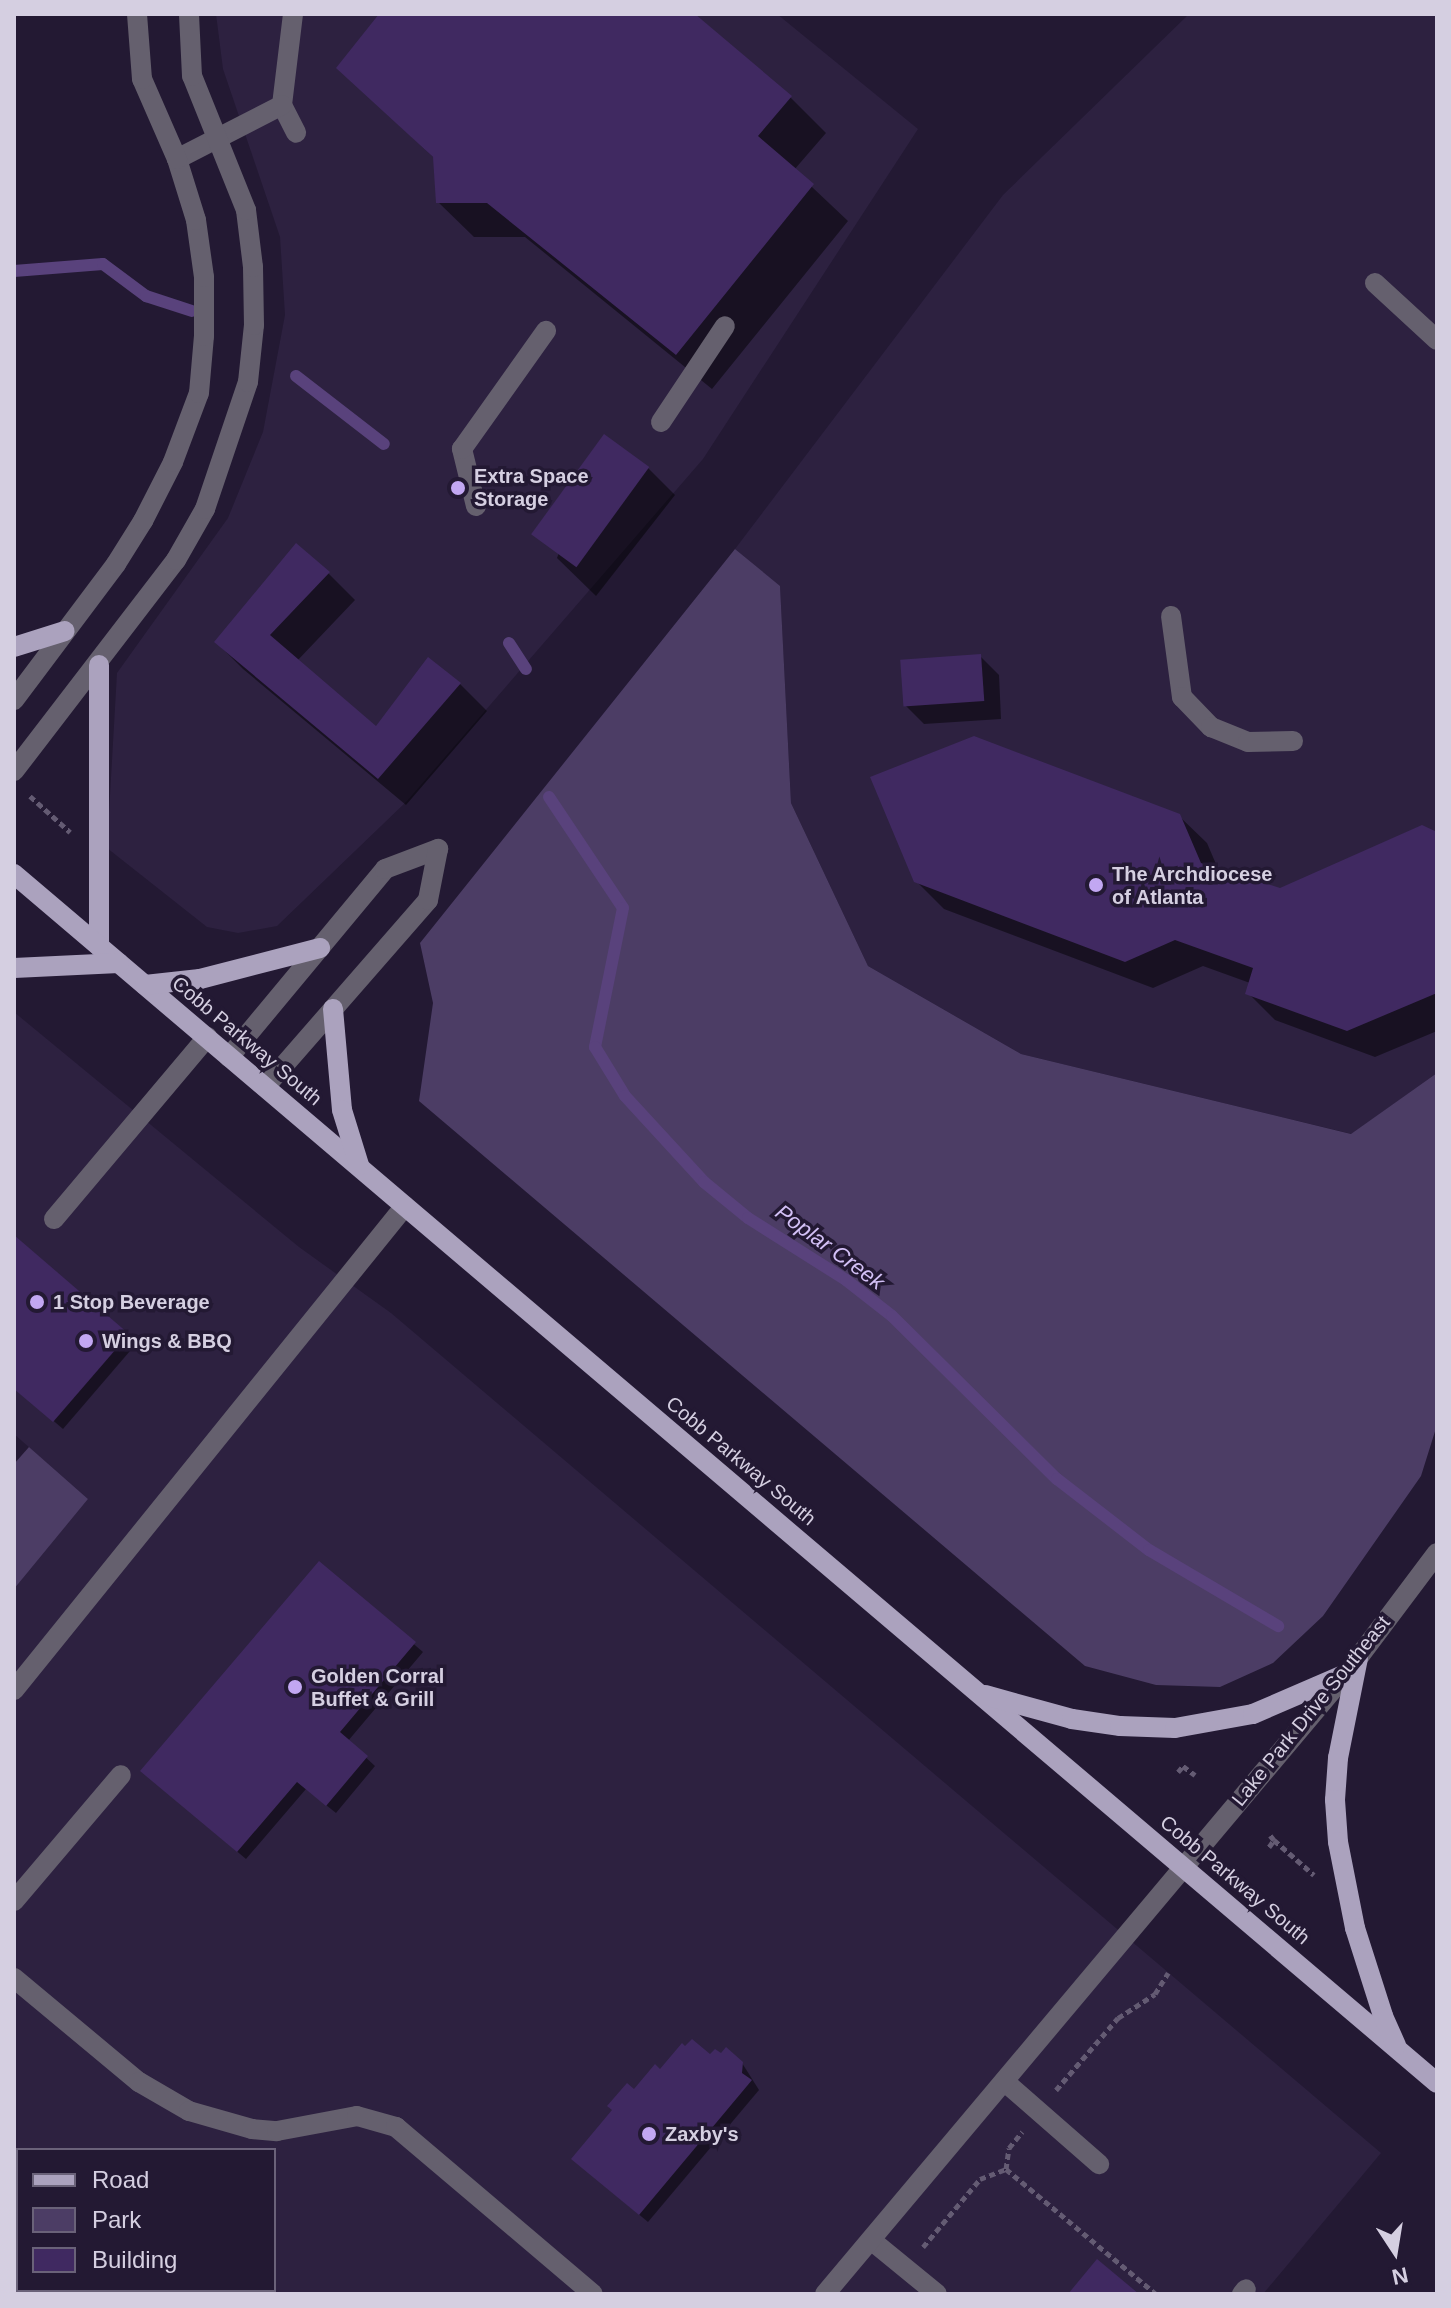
<!DOCTYPE html>
<html>
<head>
<meta charset="utf-8">
<style>
	body { margin:0 }
	#map { position:relative; width:1451px; height:2308px; overflow:hidden; background:#231933; font-family:Arial,sans-serif }
	div>[style] { position:absolute }
	.built>* { inset:0; background:#2d2140 }
	.green>* { inset:0; background:#4c3d65 }
	.shadow>* { inset:0; background:#0007 }
	.stream>* { height:12px; margin:-6px; padding:0 6px; transform-origin:6px; border-radius:6px; background:#59427c }
	.building>* { inset:0; background:#402961; transform-origin:0 0 }
	.path>* { height:5px; margin-top:-2.5px; transform-origin:0; background:repeating-linear-gradient(90deg,#645b73 0 6px,transparent 0 10px) }
	.minor>* { height:20px; margin:-10px; padding:0 10px; transform-origin:10px; border-radius:10px; background:#65606e }
	.major>* { height:20px; margin:-10px; padding:0 10px; transform-origin:10px; border-radius:10px; background:#aba2be }
	.dots>* { width:22px; height:22px; translate:-50% -50%; box-sizing:border-box; border:4px solid #231933; border-radius:50% }
	span { translate:-50% -50%; white-space:nowrap; text-align:center; line-height:1.15; -webkit-text-stroke:7px #231933; paint-order:stroke }
	.poi-label { font-size:20px; color:#d5cfe1; font-weight:700 }
	.left { translate:0 -50%; text-align:left }
	.street-label { font-size:20px; color:#d5cfe1 }
	.water-label { font-size:22px; color:#d3c0f6; font-style:italic }
	.frame { position:absolute; inset:0; border:16px solid #d5cfe1; pointer-events:none }
	.legend { position:absolute; left:16px; top:2148px; width:260px; height:144px; box-sizing:border-box; background:#231933; border:2px solid #6a6279; margin:0; padding:10px 14px; list-style:none; font-size:24px; color:#d5cfe1 }
	.legend li { display:flex; align-items:center; gap:16px; height:40px }
	.legend b { width:40px; border:2px solid #6a6279 }
	.north { position:absolute; left:1355px; top:2212px; width:80px; height:80px; -webkit-text-stroke:6px #231933; paint-order:stroke; rotate:168deg; font-size:22px; font-weight:700; line-height:32px; text-align:center; color:#d5cfe1 }
	.north::after { content:''; display:block; margin:auto; width:28px; height:36px; background:#d5cfe1; clip-path:polygon(50% 0,100% 100%,50% 72%,0 100%) }
</style>
</head>
<body>
<div id="map">
	<div class="built">
		<i style="clip-path:polygon(216px 14px,777px 14px,918px 129px,703px 459px,407px 801px,277px 926px,238px 933px,207px 927px,107px 848px,117px 673px,228px 518px,263px 432px,285px 315px,280px 237px,223px 69px)"></i>
		<i style="clip-path:polygon(1189px 14px,1437px 14px,1437px 1073px,1352px 1134px,1021px 1054px,868px 966px,791px 803px,780px 587px,735px 549px,1003px 195px)"></i>
		<i style="clip-path:polygon(evenodd,14px 1012px,299px 1247px,391px 1313px,1381px 2153px,1263px 2294px,14px 2294px,14px 1589px,88px 1499px,14px 1434px,14px 1012px,18px 2150px,274px 2150px,274px 2290px,18px 2290px,18px 2150px)"></i>
	</div>
	<div class="green">
		<i style="clip-path:polygon(735px 549px,780px 586px,791px 803px,868px 966px,1021px 1054px,1351px 1134px,1437px 1073px,1437px 1425px,1421px 1476px,1323px 1616px,1273px 1663px,1220px 1687px,1156px 1685px,1085px 1666px,419px 1101px,433px 1003px,420px 943px)"></i>
		<i style="clip-path:polygon(29px 1447px,88px 1499px,14px 1589px,14px 1464px)"></i>
	</div>
	<div class="shadow">
		<i style="clip-path:polygon(382px 14px,692px 14px,791px 98px,826px 133px,794px 170px,848px 221px,712px 389px,525px 237px,474px 237px,438px 202px,435px 159px,338px 67px)"></i>
		<i style="clip-path:polygon(604px 436px,648px 468px,675px 495px,596px 596px,557px 558px)"></i>
		<i style="clip-path:polygon(328px 573px,355px 600px,297px 661px,377px 729px,460px 684px,487px 711px,406px 805px,243px 669px,216px 642px)"></i>
		<i style="clip-path:polygon(980px 656px,999px 675px,1001px 719px,924px 724px,905px 705px)"></i>
		<i style="clip-path:polygon(1179px 816px,1207px 843px,1219px 871px,1280px 890px,1437px 834px,1437px 1031px,1375px 1057px,1275px 1020px,1248px 993px,1250px 983px,1203px 966px,1153px 988px,944px 909px,916px 881px)"></i>
		<i style="clip-path:polygon(14px 1238px,136px 1344px,63px 1429px,14px 1387px)"></i>
		<i style="clip-path:polygon(320px 1564px,423px 1652px,348px 1741px,375px 1766px,336px 1813px,306px 1789px,246px 1859px,152px 1780px)"></i>
		<i style="clip-path:polygon(710px 2057px,742px 2063px,759px 2090px,648px 2222px,582px 2167px,634px 2092px,660px 2072px)"></i>
	</div>
	<div class="stream">
		<i style="left:14px;top:271px;width:89px;rotate:-4.5deg"></i>
		<i style="left:103px;top:264px;width:54px;rotate:36.7deg"></i>
		<i style="left:146px;top:296px;width:48px;rotate:18.1deg"></i>
		<i style="left:296px;top:376px;width:111px;rotate:37.7deg"></i>
		<i style="left:509px;top:643px;width:31px;rotate:57deg"></i>
		<i style="left:549px;top:797px;width:133px;rotate:56.3deg"></i>
		<i style="left:623px;top:908px;width:142px;rotate:101.4deg"></i>
		<i style="left:595px;top:1047px;width:57px;rotate:58.5deg"></i>
		<i style="left:625px;top:1096px;width:117px;rotate:47.4deg"></i>
		<i style="left:704px;top:1182px;width:57px;rotate:39.3deg"></i>
		<i style="left:748px;top:1218px;width:116px;rotate:32.3deg"></i>
		<i style="left:846px;top:1280px;width:58px;rotate:38deg"></i>
		<i style="left:892px;top:1316px;width:232px;rotate:44.7deg"></i>
		<i style="left:1057px;top:1479px;width:116px;rotate:37.7deg"></i>
		<i style="left:1149px;top:1550px;width:150px;rotate:30.5deg"></i>
	</div>
	<div class="building">
		<i style="clip-path:polygon(379px 14px,695px 14px,792px 96px,758px 136px,814px 184px,676px 355px,487px 203px,436px 203px,433px 157px,336px 68px)"></i>
		<i style="left:604px;top:434px;width:56px;height:124px;rotate:36deg"></i>
		<i style="clip-path:polygon(296px 543px,330px 572px,270px 635px,376px 726px,428px 657px,461px 683px,378px 779px,214px 642px)"></i>
		<i style="left:981px;top:654px;width:47px;height:81px;rotate:86deg"></i>
		<i style="clip-path:polygon(974px 736px,1180px 814px,1201px 863px,1280px 888px,1422px 825px,1437px 832px,1437px 993px,1347px 1031px,1245px 994px,1253px 968px,1175px 940px,1125px 962px,914px 882px,870px 777px)"></i>
		<i style="clip-path:polygon(14px 1235px,129px 1334px,53px 1422px,14px 1389px)"></i>
		<i style="clip-path:polygon(319px 1561px,416px 1642px,340px 1732px,368px 1756px,326px 1806px,297px 1782px,237px 1852px,140px 1771px)"></i>
		<i style="clip-path:polygon(692px 2039px,710px 2054px,715px 2049px,721px 2053px,726px 2047px,743px 2062px,742px 2073px,752px 2080px,639px 2215px,571px 2159px,612px 2110px,607px 2106px,627px 2083px,634px 2089px,655px 2064px,660px 2069px,682px 2043px,685px 2046px)"></i>
		<i style="clip-path:polygon(1097px 2259px,1139px 2294px,1068px 2294px)"></i>
	</div>
	<div class="path">
		<i style="left:30px;top:796px;width:54px;rotate:42deg"></i>
		<i style="left:1178px;top:1772px;width:8px;rotate:-50deg"></i>
		<i style="left:1183px;top:1766px;width:15px;rotate:37deg"></i>
		<i style="left:1274px;top:1840px;width:53px;rotate:41.2deg"></i>
		<i style="left:1269px;top:1847px;width:9px;rotate:-54deg"></i>
		<i style="left:1274px;top:1840px;width:6px;rotate:-129deg"></i>
		<i style="left:1056px;top:2090px;width:95px;rotate:-49.3deg"></i>
		<i style="left:1118px;top:2018px;width:44px;rotate:-33deg"></i>
		<i style="left:1155px;top:1994px;width:25px;rotate:-58deg"></i>
		<i style="left:1006px;top:2169px;width:195px;rotate:39.8deg"></i>
		<i style="left:923px;top:2247px;width:89px;rotate:-50deg"></i>
		<i style="left:980px;top:2179px;width:28px;rotate:-21deg"></i>
		<i style="left:1006px;top:2169px;width:21px;rotate:-82deg"></i>
		<i style="left:1009px;top:2148px;width:21px;rotate:-51deg"></i>
	</div>
	<div class="minor">
		<i style="left:293px;top:14px;width:92px;rotate:96.9deg"></i>
		<i style="left:282px;top:105px;width:31px;rotate:63deg"></i>
		<i style="left:177px;top:159px;width:118px;rotate:-27.2deg"></i>
		<i style="left:1375px;top:283px;width:84px;rotate:42.6deg"></i>
		<i style="left:661px;top:422px;width:115px;rotate:-56.3deg"></i>
		<i style="left:476px;top:506px;width:59px;rotate:-103.8deg"></i>
		<i style="left:462px;top:449px;width:145px;rotate:-54.6deg"></i>
		<i style="left:1171px;top:616px;width:82px;rotate:82.3deg"></i>
		<i style="left:1182px;top:697px;width:42px;rotate:46deg"></i>
		<i style="left:1211px;top:727px;width:40px;rotate:22deg"></i>
		<i style="left:1248px;top:742px;width:45px;rotate:-1.3deg"></i>
		<i style="left:14px;top:700px;width:170px;rotate:-53.1deg"></i>
		<i style="left:116px;top:564px;width:51px;rotate:-57.9deg"></i>
		<i style="left:143px;top:521px;width:66px;rotate:-63deg"></i>
		<i style="left:173px;top:462px;width:74px;rotate:-69.4deg"></i>
		<i style="left:199px;top:393px;width:57px;rotate:-85deg"></i>
		<i style="left:204px;top:336px;width:59px;rotate:-90deg"></i>
		<i style="left:204px;top:277px;width:58px;rotate:-98deg"></i>
		<i style="left:196px;top:220px;width:64px;rotate:-107.3deg"></i>
		<i style="left:177px;top:159px;width:87px;rotate:-113.6deg"></i>
		<i style="left:142px;top:79px;width:65px;rotate:-94.4deg"></i>
		<i style="left:14px;top:771px;width:266px;rotate:-52.5deg"></i>
		<i style="left:176px;top:560px;width:59px;rotate:-60.4deg"></i>
		<i style="left:205px;top:509px;width:134px;rotate:-71.3deg"></i>
		<i style="left:248px;top:382px;width:57px;rotate:-84deg"></i>
		<i style="left:254px;top:325px;width:58px;rotate:-91deg"></i>
		<i style="left:253px;top:267px;width:57px;rotate:-97deg"></i>
		<i style="left:246px;top:210px;width:144px;rotate:-111.9deg"></i>
		<i style="left:192px;top:76px;width:62px;rotate:-92.8deg"></i>
		<i style="left:229px;top:1057px;width:244px;rotate:-50.3deg"></i>
		<i style="left:385px;top:869px;width:57px;rotate:-20.7deg"></i>
		<i style="left:265px;top:1087px;width:248px;rotate:-48.9deg"></i>
		<i style="left:428px;top:900px;width:52px;rotate:-78.9deg"></i>
		<i style="left:54px;top:1219px;width:238px;rotate:-49.9deg"></i>
		<i style="left:14px;top:1690px;width:622px;rotate:-51.07deg"></i>
		<i style="left:14px;top:1901px;width:165px;rotate:-49.7deg"></i>
		<i style="left:14px;top:1978px;width:163px;rotate:39.8deg"></i>
		<i style="left:139px;top:2082px;width:58px;rotate:30.1deg"></i>
		<i style="left:189px;top:2111px;width:66px;rotate:15.9deg"></i>
		<i style="left:252px;top:2129px;width:25px;rotate:5deg"></i>
		<i style="left:277px;top:2131px;width:81px;rotate:-10.6deg"></i>
		<i style="left:357px;top:2116px;width:41px;rotate:15.8deg"></i>
		<i style="left:396px;top:2127px;width:258px;rotate:40.3deg"></i>
		<i style="left:1005px;top:2082px;width:125px;rotate:41.1deg"></i>
		<i style="left:871px;top:2240px;width:85px;rotate:39.3deg"></i>
		<i style="left:825px;top:2294px;width:810px;rotate:-49.96deg"></i>
		<i style="left:1346px;top:1674px;width:151px;rotate:-53.1deg"></i>
		<i style="left:1242px;top:2294px;width:6px;rotate:-51deg"></i>
	</div>
	<div class="major">
		<i style="left:14px;top:647px;width:53px;rotate:-17.4deg"></i>
		<i style="left:99px;top:665px;width:281px;rotate:90deg"></i>
		<i style="left:14px;top:874px;width:1867px;rotate:40.35deg"></i>
		<i style="left:14px;top:968px;width:105px;rotate:-2.7deg"></i>
		<i style="left:145px;top:985px;width:55px;rotate:-6.2deg"></i>
		<i style="left:200px;top:979px;width:124px;rotate:-14.5deg"></i>
		<i style="left:333px;top:1009px;width:101px;rotate:84.9deg"></i>
		<i style="left:342px;top:1110px;width:58px;rotate:72.8deg"></i>
		<i style="left:1358px;top:1658px;width:102px;rotate:101.3deg"></i>
		<i style="left:1338px;top:1758px;width:42px;rotate:94.1deg"></i>
		<i style="left:1335px;top:1800px;width:42px;rotate:85.9deg"></i>
		<i style="left:1338px;top:1842px;width:88px;rotate:78.8deg"></i>
		<i style="left:1355px;top:1928px;width:92px;rotate:72.3deg"></i>
		<i style="left:1383px;top:2016px;width:32px;rotate:66deg"></i>
		<i style="left:985px;top:1695px;width:90px;rotate:15.4deg"></i>
		<i style="left:1072px;top:1719px;width:49px;rotate:8.3deg"></i>
		<i style="left:1120px;top:1726px;width:55px;rotate:2.1deg"></i>
		<i style="left:1175px;top:1728px;width:79px;rotate:-10.2deg"></i>
		<i style="left:1253px;top:1714px;width:101px;rotate:-23.3deg"></i>
	</div>
	<div class="dots">
		<i style="left:458px;top:488px;background:#c2a7f2"></i>
		<i style="left:1096px;top:885px;background:#c2a7f2"></i>
		<i style="left:37px;top:1302px;background:#c2a7f2"></i>
		<i style="left:86px;top:1341px;background:#c2a7f2"></i>
		<i style="left:295px;top:1687px;background:#c2a7f2"></i>
		<i style="left:649px;top:2134px;background:#c2a7f2"></i>
	</div>
	<div class="poi-label">
		<span class="left" style="left:474px;top:488px">Extra Space<br>Storage</span>
		<span class="left" style="left:1112px;top:886px">The Archdiocese<br>of Atlanta</span>
		<span class="left" style="left:53px;top:1302px">1 Stop Beverage</span>
		<span class="left" style="left:102px;top:1341px">Wings &amp; BBQ</span>
		<span class="left" style="left:311px;top:1688px">Golden Corral<br>Buffet &amp; Grill</span>
		<span class="left" style="left:665px;top:2134px">Zaxby's</span>
	</div>
	<div class="street-label">
		<span style="left:247px;top:1041px;rotate:40deg">Cobb Parkway South</span>
		<span style="left:741px;top:1461px;rotate:40deg">Cobb Parkway South</span>
		<span style="left:1311px;top:1711px;rotate:-51deg">Lake Park Drive Southeast</span>
		<span style="left:1235px;top:1880px;rotate:40deg">Cobb Parkway South</span>
	</div>
	<div class="water-label">
		<span style="left:830px;top:1247px;rotate:36deg">Poplar Creek</span>
	</div>
	<div class="frame"></div>
	<ul class="legend">
	<li><b style="height:10px;background:#aba2be"></b>Road</li>
	<li><b style="height:22px;background:#4c3d65"></b>Park</li>
	<li><b style="height:22px;background:#402961"></b>Building</li>
	</ul>
	<div class="north">N</div>
</div>
</body>
</html>
